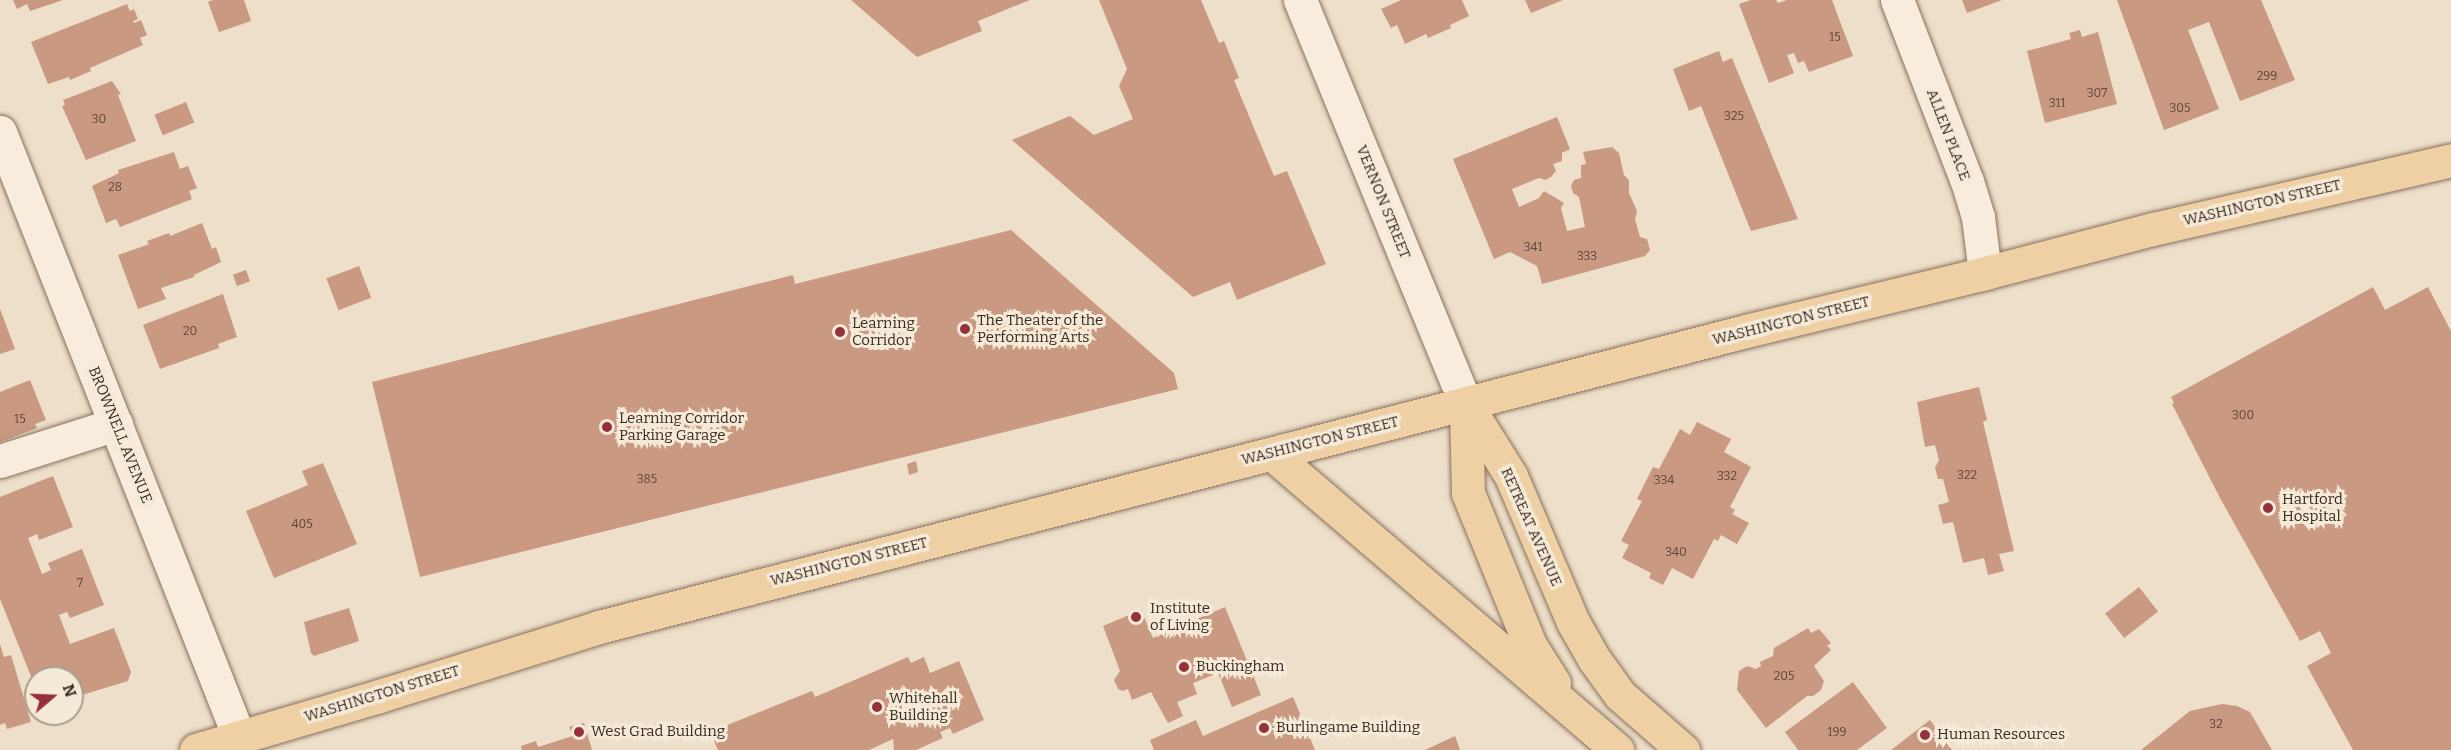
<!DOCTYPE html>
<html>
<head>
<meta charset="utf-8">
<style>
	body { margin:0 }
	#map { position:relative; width:2451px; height:750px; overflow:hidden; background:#eddfc9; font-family:Bitter,serif }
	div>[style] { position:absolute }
	.building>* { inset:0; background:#c99981; transform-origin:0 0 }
	.roads { filter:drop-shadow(0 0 2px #89715e) drop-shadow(0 0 2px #89715e) }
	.minor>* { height:33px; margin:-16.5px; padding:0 16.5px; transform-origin:16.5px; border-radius:16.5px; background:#f8eddc }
	.major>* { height:33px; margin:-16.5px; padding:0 16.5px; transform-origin:16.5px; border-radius:16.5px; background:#eed0a4 }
	.dots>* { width:16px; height:16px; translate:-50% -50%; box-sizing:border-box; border:3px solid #f5ead8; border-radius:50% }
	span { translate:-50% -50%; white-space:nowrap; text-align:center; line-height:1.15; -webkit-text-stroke:6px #f5ead8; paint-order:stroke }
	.number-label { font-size:12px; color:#5e4639 }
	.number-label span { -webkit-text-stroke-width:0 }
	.street-label { font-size:15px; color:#3a2b21 }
	.poi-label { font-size:15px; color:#3a2b21 }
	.left { translate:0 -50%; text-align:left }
	.north { position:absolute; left:24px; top:666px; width:60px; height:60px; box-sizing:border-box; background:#f5ead8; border:2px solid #aa9e8f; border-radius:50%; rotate:71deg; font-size:16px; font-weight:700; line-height:24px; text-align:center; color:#3a2b21 }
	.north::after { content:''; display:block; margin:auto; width:21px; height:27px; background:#95313a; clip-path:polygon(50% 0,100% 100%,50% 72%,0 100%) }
</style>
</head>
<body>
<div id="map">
	<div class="building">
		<i style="clip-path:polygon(13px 0,63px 0,30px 11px,27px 4px,17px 9px)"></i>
		<i style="clip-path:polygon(213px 0,244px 0,251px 21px,219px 32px,208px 2px)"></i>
		<i style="clip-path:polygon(851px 0,1030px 0,978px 21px,982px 31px,917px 57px)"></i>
		<i style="clip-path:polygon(1099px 0,1201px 0,1219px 43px,1224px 41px,1239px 78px,1234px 80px,1274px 176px,1287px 171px,1326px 264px,1237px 300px,1230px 282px,1193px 297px,1012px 140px,1070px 116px,1094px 135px,1133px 119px,1119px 86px,1127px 69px)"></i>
		<i style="clip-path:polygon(1401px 0,1462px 0,1469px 16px,1450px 25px,1451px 28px,1428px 38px,1426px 34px,1405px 44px,1397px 25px,1391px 28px,1381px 9px)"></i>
		<i style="clip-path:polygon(1525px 0,1563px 0,1531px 13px)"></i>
		<i style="clip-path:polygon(1751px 0,1776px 0,1778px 3px,1787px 0,1832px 0,1853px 56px,1809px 72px,1804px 61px,1798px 63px,1794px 53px,1787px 55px,1794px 73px,1769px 83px,1739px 4px)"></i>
		<i style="clip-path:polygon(1962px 0,2002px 0,1967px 13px)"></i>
		<i style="clip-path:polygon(2117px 0,2261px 0,2295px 80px,2240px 101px,2209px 22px,2188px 30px,2219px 109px,2164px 130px)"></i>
		<i style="clip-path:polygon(127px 4px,130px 11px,134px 9px,138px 19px,133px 21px,134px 23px,141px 20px,147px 35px,140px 38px,143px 45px,90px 68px,91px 71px,70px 80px,69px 77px,48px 84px,31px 42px)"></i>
		<i style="clip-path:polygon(2080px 30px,2082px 37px,2098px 32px,2117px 104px,2045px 123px,2027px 51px,2071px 39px,2069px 33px)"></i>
		<i style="clip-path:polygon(1719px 51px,1723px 62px,1732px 58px,1798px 219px,1751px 231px,1701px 106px,1689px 111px,1673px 69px)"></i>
		<i style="clip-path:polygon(112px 81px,121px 94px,118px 95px,136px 141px,86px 160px,62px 106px,65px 105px,63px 100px)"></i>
		<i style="left:186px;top:102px;width:22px;height:34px;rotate:68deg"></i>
		<i style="clip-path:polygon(1557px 117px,1570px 149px,1562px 153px,1562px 161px,1553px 164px,1556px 171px,1551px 177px,1545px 180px,1539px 178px,1512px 189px,1519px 207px,1539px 198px,1544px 191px,1564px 203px,1561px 208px,1567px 231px,1585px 227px,1579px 197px,1573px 193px,1571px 186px,1574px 180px,1581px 178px,1581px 165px,1586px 164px,1583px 152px,1612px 147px,1619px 153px,1624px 175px,1629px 180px,1629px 193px,1637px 211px,1635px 219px,1640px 237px,1647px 239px,1650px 250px,1645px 256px,1542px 284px,1537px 266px,1510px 252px,1494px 259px,1453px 159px)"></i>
		<i style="clip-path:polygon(174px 152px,180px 169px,188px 166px,197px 188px,189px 191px,192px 199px,120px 227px,116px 219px,106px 223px,92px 186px,119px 173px,118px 170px)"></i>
		<i style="clip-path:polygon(202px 223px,212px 249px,216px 247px,221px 262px,194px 275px,194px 277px,161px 288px,166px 299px,138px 309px,118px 255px,144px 246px,149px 244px,147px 241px,169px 233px,170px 236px)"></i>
		<i style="clip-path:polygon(1011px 230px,1174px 373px,1178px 389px,420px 577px,372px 382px,793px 275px,795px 284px)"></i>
		<i style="left:359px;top:266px;width:34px;height:35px;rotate:69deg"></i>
		<i style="left:246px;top:270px;width:12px;height:14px;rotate:70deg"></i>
		<i style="clip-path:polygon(2373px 287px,2385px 310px,2428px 287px,2451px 331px,2451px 750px,2353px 750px,2307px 666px,2331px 653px,2320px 631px,2300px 641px,2220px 498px,2172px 404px,2174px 403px,2171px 397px)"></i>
		<i style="clip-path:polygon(223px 294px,237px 337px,218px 344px,219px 348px,160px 369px,143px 325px)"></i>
		<i style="clip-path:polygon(0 309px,15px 349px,0 354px)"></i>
		<i style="clip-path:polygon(30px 380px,46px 420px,35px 424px,37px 428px,0 442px,0 392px)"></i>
		<i style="clip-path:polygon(1979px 387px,1987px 420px,1983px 422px,2014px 551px,1999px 554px,2004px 571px,1988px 575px,1984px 558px,1963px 563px,1953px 522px,1943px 524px,1938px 505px,1949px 502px,1943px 479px,1938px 479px,1935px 468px,1939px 460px,1935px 445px,1925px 447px,1917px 402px)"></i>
		<i style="clip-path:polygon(1697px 422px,1731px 439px,1724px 452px,1751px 467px,1730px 507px,1735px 510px,1732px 514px,1749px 523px,1737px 544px,1721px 535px,1718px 541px,1714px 539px,1693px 579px,1672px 568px,1663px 585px,1649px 578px,1651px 573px,1622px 558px,1629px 545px,1621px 541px,1642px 501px,1637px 499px,1653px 467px,1659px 469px,1680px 429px,1690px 435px)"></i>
		<i style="clip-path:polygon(916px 461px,918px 472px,909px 475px,907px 464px)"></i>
		<i style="clip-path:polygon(323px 463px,357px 544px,274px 578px,246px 511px,308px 485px,302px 471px)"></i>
		<i style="clip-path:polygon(53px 476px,73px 527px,39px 540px,37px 534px,28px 538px,42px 574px,51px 570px,48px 563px,82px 549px,104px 605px,70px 618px,67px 612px,59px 615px,70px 644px,114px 628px,131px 672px,128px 681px,72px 698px,72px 678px,36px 678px,36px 689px,0 599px,0 497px)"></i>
		<i style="left:2139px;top:587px;width:31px;height:43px;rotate:52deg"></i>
		<i style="clip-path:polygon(1225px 607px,1261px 695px,1232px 707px,1218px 673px,1193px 683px,1197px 694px,1177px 702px,1183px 716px,1168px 723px,1151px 692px,1132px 700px,1128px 689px,1123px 691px,1118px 689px,1114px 680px,1120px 671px,1103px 626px,1141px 610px,1153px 638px)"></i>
		<i style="clip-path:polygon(349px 608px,359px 641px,314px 656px,311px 653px,304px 622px)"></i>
		<i style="clip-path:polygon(1808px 628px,1811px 633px,1819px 629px,1831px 643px,1827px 646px,1831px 650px,1814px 666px,1824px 681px,1821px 690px,1813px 696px,1807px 696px,1766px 728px,1737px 690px,1739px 671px,1747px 666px,1756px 669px,1761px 666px,1760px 662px,1773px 656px,1774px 648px)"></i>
		<i style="clip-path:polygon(0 644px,4px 657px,11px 655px,31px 722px,7px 729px,5px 723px,0 725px)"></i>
		<i style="clip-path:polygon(908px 657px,911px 663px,924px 657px,930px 673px,959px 661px,984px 720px,953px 734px,950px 728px,940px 732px,943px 738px,916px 750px,894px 750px,893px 739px,869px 750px,718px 750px,710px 732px,812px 691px,815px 697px)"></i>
		<i style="clip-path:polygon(1853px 682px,1887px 728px,1857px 750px,1798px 750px,1785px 732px)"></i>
		<i style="clip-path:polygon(1293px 697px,1315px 750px,1154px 750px,1150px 740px,1196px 720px,1203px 736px)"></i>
		<i style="clip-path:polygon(2222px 704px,2237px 706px,2250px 712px,2272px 750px,2141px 750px,2190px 711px)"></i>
		<i style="clip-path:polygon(1930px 720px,1952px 750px,1891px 750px)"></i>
		<i style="clip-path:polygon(584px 723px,592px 750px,522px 750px,521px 746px,536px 741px,538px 747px,573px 736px,569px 727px)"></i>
		<i style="clip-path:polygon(1455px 736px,1460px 750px,1425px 750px)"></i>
	</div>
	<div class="roads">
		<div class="minor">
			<i style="left:1300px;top:0;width:437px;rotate:67.7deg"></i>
			<i style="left:1897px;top:0;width:194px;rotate:68.9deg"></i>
			<i style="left:1967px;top:181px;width:38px;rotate:73deg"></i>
			<i style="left:1978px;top:217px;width:56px;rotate:82.9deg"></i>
			<i style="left:0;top:132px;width:650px;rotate:68.44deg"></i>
			<i style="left:0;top:461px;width:122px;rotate:-17.7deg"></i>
		</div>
		<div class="major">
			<i style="left:1466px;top:404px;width:85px;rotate:58deg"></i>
			<i style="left:1511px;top:476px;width:159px;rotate:67deg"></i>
			<i style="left:1573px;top:622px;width:43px;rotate:60.4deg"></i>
			<i style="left:1594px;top:659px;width:44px;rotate:54.2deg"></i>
			<i style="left:1620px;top:695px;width:84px;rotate:41.1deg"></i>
			<i style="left:1466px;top:406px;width:87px;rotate:88.7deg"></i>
			<i style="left:1468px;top:493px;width:164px;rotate:67.8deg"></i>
			<i style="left:1530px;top:645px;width:45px;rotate:57.7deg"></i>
			<i style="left:1272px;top:454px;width:455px;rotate:40.6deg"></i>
			<i style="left:196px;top:750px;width:191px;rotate:-16.4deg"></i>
			<i style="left:379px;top:696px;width:231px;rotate:-17.4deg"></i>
			<i style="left:599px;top:627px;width:1189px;rotate:-14.47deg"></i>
			<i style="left:1750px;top:330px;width:242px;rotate:-13.6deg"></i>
			<i style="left:1985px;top:273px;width:174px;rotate:-14.7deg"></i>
			<i style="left:2153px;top:229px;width:306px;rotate:-13deg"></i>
		</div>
	</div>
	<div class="dots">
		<i style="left:965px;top:329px;background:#95313a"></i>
		<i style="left:840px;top:332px;background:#95313a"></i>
		<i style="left:607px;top:427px;background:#95313a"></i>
		<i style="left:2268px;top:508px;background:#95313a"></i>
		<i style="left:1136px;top:617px;background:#95313a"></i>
		<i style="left:1184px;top:667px;background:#95313a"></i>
		<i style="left:877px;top:707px;background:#95313a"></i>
		<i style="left:1264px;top:728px;background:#95313a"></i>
		<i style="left:579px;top:732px;background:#95313a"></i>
		<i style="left:1925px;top:735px;background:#95313a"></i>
	</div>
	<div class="number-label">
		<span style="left:1835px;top:38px">15</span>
		<span style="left:2267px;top:77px">299</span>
		<span style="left:2097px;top:94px">307</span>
		<span style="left:2057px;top:104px">311</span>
		<span style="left:2180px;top:109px">305</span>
		<span style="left:1734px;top:117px">325</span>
		<span style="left:99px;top:120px">30</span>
		<span style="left:115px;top:188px">28</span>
		<span style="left:1533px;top:248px">341</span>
		<span style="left:1587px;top:257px">333</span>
		<span style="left:190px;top:332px">20</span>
		<span style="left:2243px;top:416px">300</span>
		<span style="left:20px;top:420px">15</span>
		<span style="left:1967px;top:476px">322</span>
		<span style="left:1727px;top:477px">332</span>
		<span style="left:647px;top:480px">385</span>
		<span style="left:1664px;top:481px">334</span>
		<span style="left:302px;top:525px">405</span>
		<span style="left:1676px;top:553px">340</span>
		<span style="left:80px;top:584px">7</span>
		<span style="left:1784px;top:677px">205</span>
		<span style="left:2216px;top:725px">32</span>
		<span style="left:1837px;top:733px">199</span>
	</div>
	<div class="street-label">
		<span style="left:1948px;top:135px;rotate:69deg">ALLEN PLACE</span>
		<span style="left:1383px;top:202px;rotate:68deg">VERNON STREET</span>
		<span style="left:2262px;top:203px;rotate:-13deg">WASHINGTON STREET</span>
		<span style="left:1791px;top:321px;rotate:-14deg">WASHINGTON STREET</span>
		<span style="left:120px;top:435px;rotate:68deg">BROWNELL AVENUE</span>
		<span style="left:1320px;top:441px;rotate:-14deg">WASHINGTON STREET</span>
		<span style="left:1531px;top:527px;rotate:66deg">RETREAT AVENUE</span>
		<span style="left:849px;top:562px;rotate:-14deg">WASHINGTON STREET</span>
		<span style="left:382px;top:694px;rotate:-17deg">WASHINGTON STREET</span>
	</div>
	<div class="poi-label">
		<span class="left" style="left:977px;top:329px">The Theater of the<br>Performing Arts</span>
		<span class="left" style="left:852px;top:332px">Learning<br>Corridor</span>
		<span class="left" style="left:619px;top:427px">Learning Corridor<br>Parking Garage</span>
		<span class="left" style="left:2282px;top:508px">Hartford<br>Hospital</span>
		<span class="left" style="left:1150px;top:617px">Institute<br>of Living</span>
		<span class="left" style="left:1196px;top:667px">Buckingham</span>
		<span class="left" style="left:889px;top:707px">Whitehall<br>Building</span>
		<span class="left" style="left:1276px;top:728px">Burlingame Building</span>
		<span class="left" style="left:591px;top:732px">West Grad Building</span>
		<span class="left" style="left:1937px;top:735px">Human Resources</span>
	</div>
	<div class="north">N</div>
</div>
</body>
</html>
